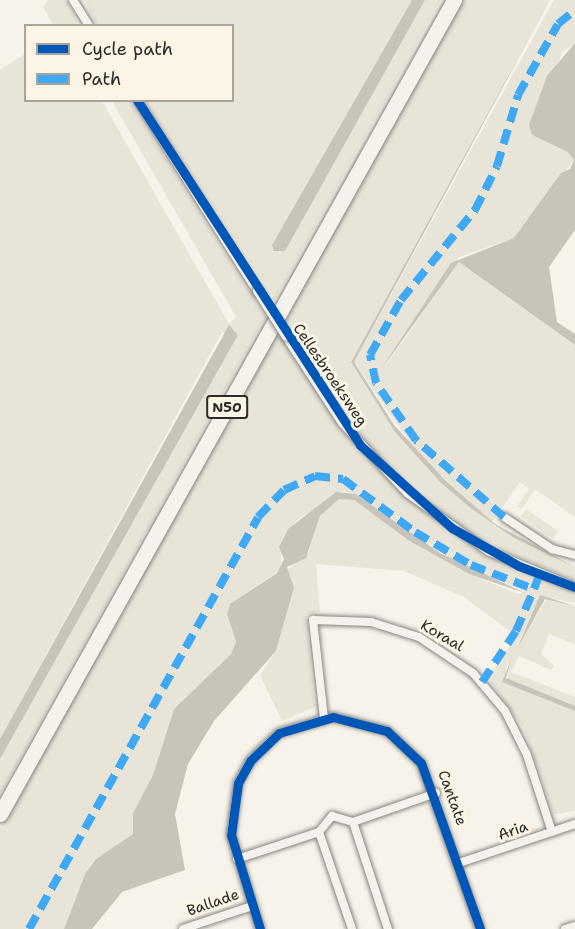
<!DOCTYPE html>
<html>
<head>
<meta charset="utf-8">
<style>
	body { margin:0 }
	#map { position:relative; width:575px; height:929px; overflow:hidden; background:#f7f3ea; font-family:"Shantell Sans",sans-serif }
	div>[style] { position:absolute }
	.green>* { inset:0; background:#e9e4d8; transform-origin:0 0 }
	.water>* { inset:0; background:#c8c4ba }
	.roads { filter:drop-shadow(0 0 2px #878581) drop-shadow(0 0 2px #878581) }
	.minor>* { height:8px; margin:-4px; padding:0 4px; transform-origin:4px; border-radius:4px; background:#f5f2ec }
	.trunk>* { height:15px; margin:-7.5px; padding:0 7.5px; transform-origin:7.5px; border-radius:7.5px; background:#f5f2ec }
	.bridges { filter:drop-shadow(0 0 2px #878581) drop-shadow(0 0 2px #878581) }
	.minor-bridge>* { height:8px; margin:-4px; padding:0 4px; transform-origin:4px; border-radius:4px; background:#f5f2ec }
	.quiet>* { height:8px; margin-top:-4px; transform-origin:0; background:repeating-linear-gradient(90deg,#3fa9f5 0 15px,transparent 0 23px) }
	.cycleway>* { height:9px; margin:-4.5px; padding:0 4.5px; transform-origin:4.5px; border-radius:4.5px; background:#0057b8 }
	span { translate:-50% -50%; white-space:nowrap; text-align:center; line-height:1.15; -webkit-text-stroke:6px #fcf5e5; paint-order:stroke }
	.shield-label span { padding:2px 4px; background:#fcf5e5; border:2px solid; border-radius:4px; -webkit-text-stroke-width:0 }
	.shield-label { font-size:14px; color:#2b2b2b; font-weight:700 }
	.street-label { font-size:15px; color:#2b2b2b }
	.legend { position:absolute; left:24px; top:24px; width:210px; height:78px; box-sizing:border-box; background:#fcf5e5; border:2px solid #a8a49b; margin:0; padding:8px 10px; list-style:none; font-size:18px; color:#2b2b2b }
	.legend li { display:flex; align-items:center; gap:12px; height:30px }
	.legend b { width:30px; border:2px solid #a8a49b }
</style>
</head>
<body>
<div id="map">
	<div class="green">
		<i style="clip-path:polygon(49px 0,67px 0,78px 25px,53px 25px,43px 6px)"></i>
		<i style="clip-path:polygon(84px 0,412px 0,272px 245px,280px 253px,425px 0,441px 0,272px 304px,144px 101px,232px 100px,232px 26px,97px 25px)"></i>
		<i style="clip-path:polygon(459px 0,550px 0,351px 362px,395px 432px,441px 483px,514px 538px,575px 567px,575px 580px,474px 539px,397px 478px,345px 417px,282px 320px)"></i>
		<i style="clip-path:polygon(554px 0,575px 0,575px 43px,562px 52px,532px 135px,568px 151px,574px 160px,514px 238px,459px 257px,380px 373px,459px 262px,575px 345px,575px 517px,535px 489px,522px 509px,517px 506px,529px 489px,520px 482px,492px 522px,418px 454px,354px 362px)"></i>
		<i style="clip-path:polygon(25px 54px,26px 100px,102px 101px,229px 324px,236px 317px,112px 101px,129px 101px,265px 317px,0 794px,0 759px,238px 335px,222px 332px,0 739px,0 70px)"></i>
		<i style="clip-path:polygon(274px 328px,334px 419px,403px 495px,490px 557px,575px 591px,575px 603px,539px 596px,543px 596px,516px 647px,547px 599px,575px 606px,575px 644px,549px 634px,541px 654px,554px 666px,551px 670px,519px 656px,511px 672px,575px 697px,575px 706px,508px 680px,508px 661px,504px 683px,575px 711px,575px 811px,554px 814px,524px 729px,488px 678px,516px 636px,464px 597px,404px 571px,316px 564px,320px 612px,306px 614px,315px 707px,282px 721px,260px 675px,276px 651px,292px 597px,294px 588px,285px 572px,309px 551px,320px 516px,339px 499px,354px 500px,408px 540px,469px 574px,519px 594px,525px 591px,459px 564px,356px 494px,342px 491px,296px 521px,283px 536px,280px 570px,230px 604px,227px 614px,236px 642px,231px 654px,174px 709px,153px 775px,133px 813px,133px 834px,96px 859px,85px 874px,64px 929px,0 929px,0 828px)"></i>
		<i style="left:526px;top:509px;width:39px;height:9px;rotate:35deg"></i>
	</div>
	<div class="water">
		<i style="clip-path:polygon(412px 0,425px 0,285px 251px,274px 251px,272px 245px)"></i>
		<i style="clip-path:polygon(550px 0,354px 362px,394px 425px,445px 480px,495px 524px,575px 567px,514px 538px,472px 509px,441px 483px,395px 432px,351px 362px)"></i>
		<i style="clip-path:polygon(575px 43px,575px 230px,549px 267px,557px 322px,575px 334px,575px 345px,459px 262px,379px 372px,451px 263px,514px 238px,561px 173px,570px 169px,574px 160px,568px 152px,532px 135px,529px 125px,547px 76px)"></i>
		<i style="clip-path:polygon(229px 325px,238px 335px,0 759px,0 739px)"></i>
		<i style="clip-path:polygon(336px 492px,356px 494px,440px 553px,525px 593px,469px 574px,408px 540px,354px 500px,339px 499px,320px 516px,306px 558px,287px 567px,294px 588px,276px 651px,214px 721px,188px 764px,175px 814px,185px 870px,122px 892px,92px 929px,64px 929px,85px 874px,96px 859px,133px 834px,133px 813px,153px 775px,174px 709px,231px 654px,236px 642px,227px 614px,230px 604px,277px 573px,284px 559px,279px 547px,288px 529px)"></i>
		<i style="clip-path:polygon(540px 595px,575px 606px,545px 599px,517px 649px)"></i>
		<i style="clip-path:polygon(511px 660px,506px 678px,575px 706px,575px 711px,502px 682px)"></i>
	</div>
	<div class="roads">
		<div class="minor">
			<i style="left:73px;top:0;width:31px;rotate:58deg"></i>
			<i style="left:137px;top:100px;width:226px;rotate:57.9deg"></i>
			<i style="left:286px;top:337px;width:103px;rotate:56.9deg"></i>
			<i style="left:342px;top:423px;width:96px;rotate:47.1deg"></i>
			<i style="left:407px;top:493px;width:100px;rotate:35.6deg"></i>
			<i style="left:488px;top:551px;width:94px;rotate:22.5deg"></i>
			<i style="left:504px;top:517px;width:58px;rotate:33.7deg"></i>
			<i style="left:552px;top:549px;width:24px;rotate:15deg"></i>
			<i style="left:324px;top:718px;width:99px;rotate:-96.4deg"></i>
			<i style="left:313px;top:620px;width:58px;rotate:2deg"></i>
			<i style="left:371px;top:622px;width:50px;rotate:17.4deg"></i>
			<i style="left:419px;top:637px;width:65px;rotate:33.7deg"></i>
			<i style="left:473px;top:673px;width:50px;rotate:49.9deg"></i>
			<i style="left:505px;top:711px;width:49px;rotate:63.4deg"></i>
			<i style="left:527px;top:755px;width:81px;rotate:72deg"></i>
			<i style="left:353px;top:822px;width:113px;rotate:71.9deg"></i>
			<i style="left:319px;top:832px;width:102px;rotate:71.2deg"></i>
			<i style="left:237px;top:859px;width:86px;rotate:-18.2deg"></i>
			<i style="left:319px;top:832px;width:21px;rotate:-51deg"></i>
			<i style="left:332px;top:816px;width:22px;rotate:16deg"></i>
			<i style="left:353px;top:822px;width:88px;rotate:-19.3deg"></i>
			<i style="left:459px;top:863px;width:122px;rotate:-18.6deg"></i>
			<i style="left:183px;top:929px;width:73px;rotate:-18.4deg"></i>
			<i style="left:260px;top:929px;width:98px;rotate:-107.1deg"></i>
			<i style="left:231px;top:835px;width:52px;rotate:-82.3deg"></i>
			<i style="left:238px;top:783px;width:26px;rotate:-61deg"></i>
			<i style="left:251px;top:760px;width:39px;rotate:-44deg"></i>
			<i style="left:279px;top:733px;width:56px;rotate:-16.5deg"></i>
			<i style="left:333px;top:717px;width:56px;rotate:14.5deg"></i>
			<i style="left:387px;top:731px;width:47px;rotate:43.3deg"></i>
			<i style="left:421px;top:763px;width:176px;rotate:70.4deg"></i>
			<i style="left:565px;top:929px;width:10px;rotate:-17deg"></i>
		</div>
		<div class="trunk">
			<i style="left:0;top:814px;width:932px;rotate:-60.85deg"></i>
		</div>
	</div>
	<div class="bridges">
		<div class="minor-bridge">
			<i style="left:257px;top:291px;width:54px;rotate:57.8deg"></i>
		</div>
	</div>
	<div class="quiet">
		<i style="left:504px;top:517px;width:117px;rotate:-138.8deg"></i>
		<i style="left:416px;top:440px;width:70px;rotate:-125.1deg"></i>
		<i style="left:376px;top:383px;width:29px;rotate:-102deg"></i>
		<i style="left:370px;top:355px;width:63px;rotate:-60.6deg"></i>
		<i style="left:401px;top:300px;width:117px;rotate:-50.6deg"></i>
		<i style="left:475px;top:210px;width:49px;rotate:-63.4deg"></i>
		<i style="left:497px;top:166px;width:74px;rotate:-73.5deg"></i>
		<i style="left:518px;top:95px;width:81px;rotate:-60.6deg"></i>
		<i style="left:558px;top:24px;width:22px;rotate:-39deg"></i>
		<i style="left:482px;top:682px;width:61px;rotate:-56.3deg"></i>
		<i style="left:516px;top:631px;width:46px;rotate:-66.8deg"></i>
		<i style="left:29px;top:929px;width:471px;rotate:-60.9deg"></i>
		<i style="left:258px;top:517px;width:37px;rotate:-46deg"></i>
		<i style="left:284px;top:490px;width:34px;rotate:-24deg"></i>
		<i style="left:315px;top:476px;width:28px;rotate:6deg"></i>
		<i style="left:343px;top:479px;width:89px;rotate:36.4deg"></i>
		<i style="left:415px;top:532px;width:65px;rotate:30.5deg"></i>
		<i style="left:471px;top:565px;width:67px;rotate:20.9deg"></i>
		<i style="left:534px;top:589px;width:14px;rotate:-69deg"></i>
	</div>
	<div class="cycleway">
		<i style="left:137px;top:100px;width:411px;rotate:57.1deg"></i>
		<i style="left:360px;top:445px;width:124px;rotate:42.1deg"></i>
		<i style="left:452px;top:528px;width:77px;rotate:29.6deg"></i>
		<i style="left:519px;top:566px;width:60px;rotate:20.6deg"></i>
		<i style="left:260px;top:929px;width:98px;rotate:-107.1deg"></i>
		<i style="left:231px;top:835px;width:52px;rotate:-82.3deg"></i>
		<i style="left:238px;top:783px;width:26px;rotate:-61deg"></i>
		<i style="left:251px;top:760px;width:39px;rotate:-44deg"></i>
		<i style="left:279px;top:733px;width:56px;rotate:-16.5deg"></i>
		<i style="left:333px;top:717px;width:56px;rotate:14.5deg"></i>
		<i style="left:387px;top:731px;width:47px;rotate:43.3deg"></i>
		<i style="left:421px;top:763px;width:176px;rotate:70.4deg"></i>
	</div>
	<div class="shield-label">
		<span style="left:227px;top:407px">N50</span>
	</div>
	<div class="street-label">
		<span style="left:330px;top:375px;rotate:56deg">Cellesbroeksweg</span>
		<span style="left:442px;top:636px;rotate:30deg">Koraal</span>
		<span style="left:452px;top:798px;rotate:70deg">Cantate</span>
		<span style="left:513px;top:831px;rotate:-19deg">Aria</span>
		<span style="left:213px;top:903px;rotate:-19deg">Ballade</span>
	</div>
	<ul class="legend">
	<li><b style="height:8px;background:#0057b8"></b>Cycle path</li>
	<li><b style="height:8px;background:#3fa9f5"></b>Path</li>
	</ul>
</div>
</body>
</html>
